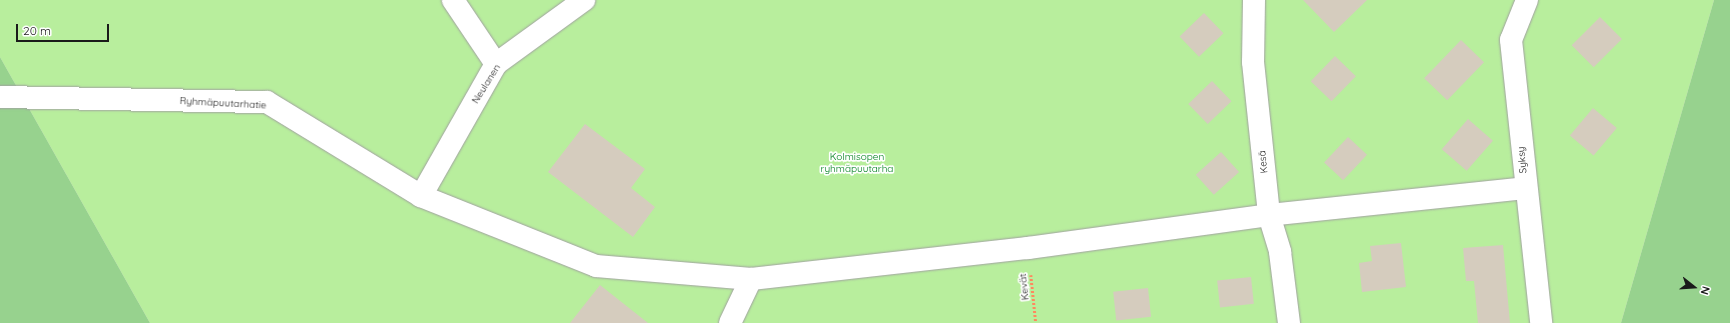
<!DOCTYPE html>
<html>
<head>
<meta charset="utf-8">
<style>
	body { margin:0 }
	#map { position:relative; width:1730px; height:323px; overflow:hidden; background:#eeebde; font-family:Quicksand,sans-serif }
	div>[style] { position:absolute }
	.grass>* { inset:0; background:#b8ee9d }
	.forest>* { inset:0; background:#97d28e }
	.building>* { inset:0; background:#d5ccbe; transform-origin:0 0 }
	.path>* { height:2.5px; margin-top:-1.25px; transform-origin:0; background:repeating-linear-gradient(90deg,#ff885e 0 2px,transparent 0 4px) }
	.roads { filter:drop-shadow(0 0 1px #a1a1a1) drop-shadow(0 0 1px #a1a1a1) }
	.minor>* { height:22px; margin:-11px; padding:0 11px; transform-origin:11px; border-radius:11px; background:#fff }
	span { translate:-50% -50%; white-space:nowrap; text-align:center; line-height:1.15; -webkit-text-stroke:3.5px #fff; paint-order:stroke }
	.street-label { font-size:10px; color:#1a1a1a }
	.park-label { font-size:10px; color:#00811f }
	.north { position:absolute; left:1674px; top:267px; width:40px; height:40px; -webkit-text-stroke:3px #fff; paint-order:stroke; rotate:107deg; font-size:11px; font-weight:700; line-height:16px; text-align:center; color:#1a1a1a }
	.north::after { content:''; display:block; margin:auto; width:14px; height:18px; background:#1a1a1a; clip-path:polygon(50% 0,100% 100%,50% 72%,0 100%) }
	.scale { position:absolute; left:16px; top:24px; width:93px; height:18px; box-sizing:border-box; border:2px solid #1a1a1a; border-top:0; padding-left:5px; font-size:12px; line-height:14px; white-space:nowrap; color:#1a1a1a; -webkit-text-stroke:3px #fff; paint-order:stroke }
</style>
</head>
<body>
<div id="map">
	<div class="grass">
		<i style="clip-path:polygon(0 0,1714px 0,1621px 323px,150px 323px,0 57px)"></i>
	</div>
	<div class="forest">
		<i style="clip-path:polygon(1714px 0,1730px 0,1730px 323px,1621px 323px)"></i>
		<i style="clip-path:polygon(0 57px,150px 323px,0 323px)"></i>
	</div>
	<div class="building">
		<i style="clip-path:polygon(1303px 0,1367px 0,1334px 32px)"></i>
		<i style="left:1204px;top:13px;width:28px;height:34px;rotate:46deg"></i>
		<i style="left:1600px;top:17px;width:31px;height:40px;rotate:45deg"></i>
		<i style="left:1461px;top:40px;width:32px;height:53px;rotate:44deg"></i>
		<i style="left:1335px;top:56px;width:29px;height:35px;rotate:44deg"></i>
		<i style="left:1212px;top:81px;width:28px;height:33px;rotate:46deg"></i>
		<i style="left:1593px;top:108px;width:31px;height:36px;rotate:40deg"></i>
		<i style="left:1468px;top:119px;width:33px;height:40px;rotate:41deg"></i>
		<i style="clip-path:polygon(585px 124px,645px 169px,631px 188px,655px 207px,633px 237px,548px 172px)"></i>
		<i style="left:1348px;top:137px;width:26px;height:35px;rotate:43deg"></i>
		<i style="left:1221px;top:152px;width:27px;height:34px;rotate:48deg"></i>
		<i style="clip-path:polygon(1401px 243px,1406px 287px,1362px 292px,1359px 263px,1372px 261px,1370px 246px)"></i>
		<i style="clip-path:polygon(1503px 245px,1510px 323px,1478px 323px,1474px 281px,1466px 281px,1463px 248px)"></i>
		<i style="left:1251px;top:277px;width:27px;height:34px;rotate:84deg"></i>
		<i style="clip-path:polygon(600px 285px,648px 323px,570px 323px)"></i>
		<i style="left:1148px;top:288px;width:29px;height:35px;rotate:84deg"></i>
	</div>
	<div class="path">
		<i style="left:1031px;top:275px;width:48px;rotate:84.1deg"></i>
	</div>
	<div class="roads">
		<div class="minor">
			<i style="left:453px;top:0;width:77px;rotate:56.1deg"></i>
			<i style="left:1254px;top:0;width:62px;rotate:90.9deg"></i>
			<i style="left:1253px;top:62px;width:154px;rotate:84deg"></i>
			<i style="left:1269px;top:215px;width:39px;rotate:73deg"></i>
			<i style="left:1280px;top:252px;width:72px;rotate:82.8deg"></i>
			<i style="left:1527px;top:0;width:43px;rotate:111.8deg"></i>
			<i style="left:1511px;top:40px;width:285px;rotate:83.9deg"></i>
			<i style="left:0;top:97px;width:267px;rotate:1.1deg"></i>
			<i style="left:267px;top:102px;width:180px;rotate:31.4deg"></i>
			<i style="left:421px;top:196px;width:188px;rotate:21.8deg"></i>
			<i style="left:596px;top:266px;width:156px;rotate:4.8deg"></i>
			<i style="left:421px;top:196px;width:152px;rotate:-60.4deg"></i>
			<i style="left:496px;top:64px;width:109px;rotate:-36deg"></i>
			<i style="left:730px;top:323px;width:49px;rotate:-64.5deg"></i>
			<i style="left:751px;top:279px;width:279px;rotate:-6.4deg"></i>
			<i style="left:1028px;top:248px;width:243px;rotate:-7.8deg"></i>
			<i style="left:1269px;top:215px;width:256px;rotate:-6deg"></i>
		</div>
	</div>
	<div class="street-label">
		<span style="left:486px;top:84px;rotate:-58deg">Neulanen</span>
		<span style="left:223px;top:103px;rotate:3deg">Ryhmäpuutarhatie</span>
		<span style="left:1522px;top:160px;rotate:-95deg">Syksy</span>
		<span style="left:1263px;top:162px;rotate:-96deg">Kesä</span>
		<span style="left:1024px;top:287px;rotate:-96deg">Kevät</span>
	</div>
	<div class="park-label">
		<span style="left:857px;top:162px">Kolmisopen<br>ryhmäpuutarha</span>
	</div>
	<div class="north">N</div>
	<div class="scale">20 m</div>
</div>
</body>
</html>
